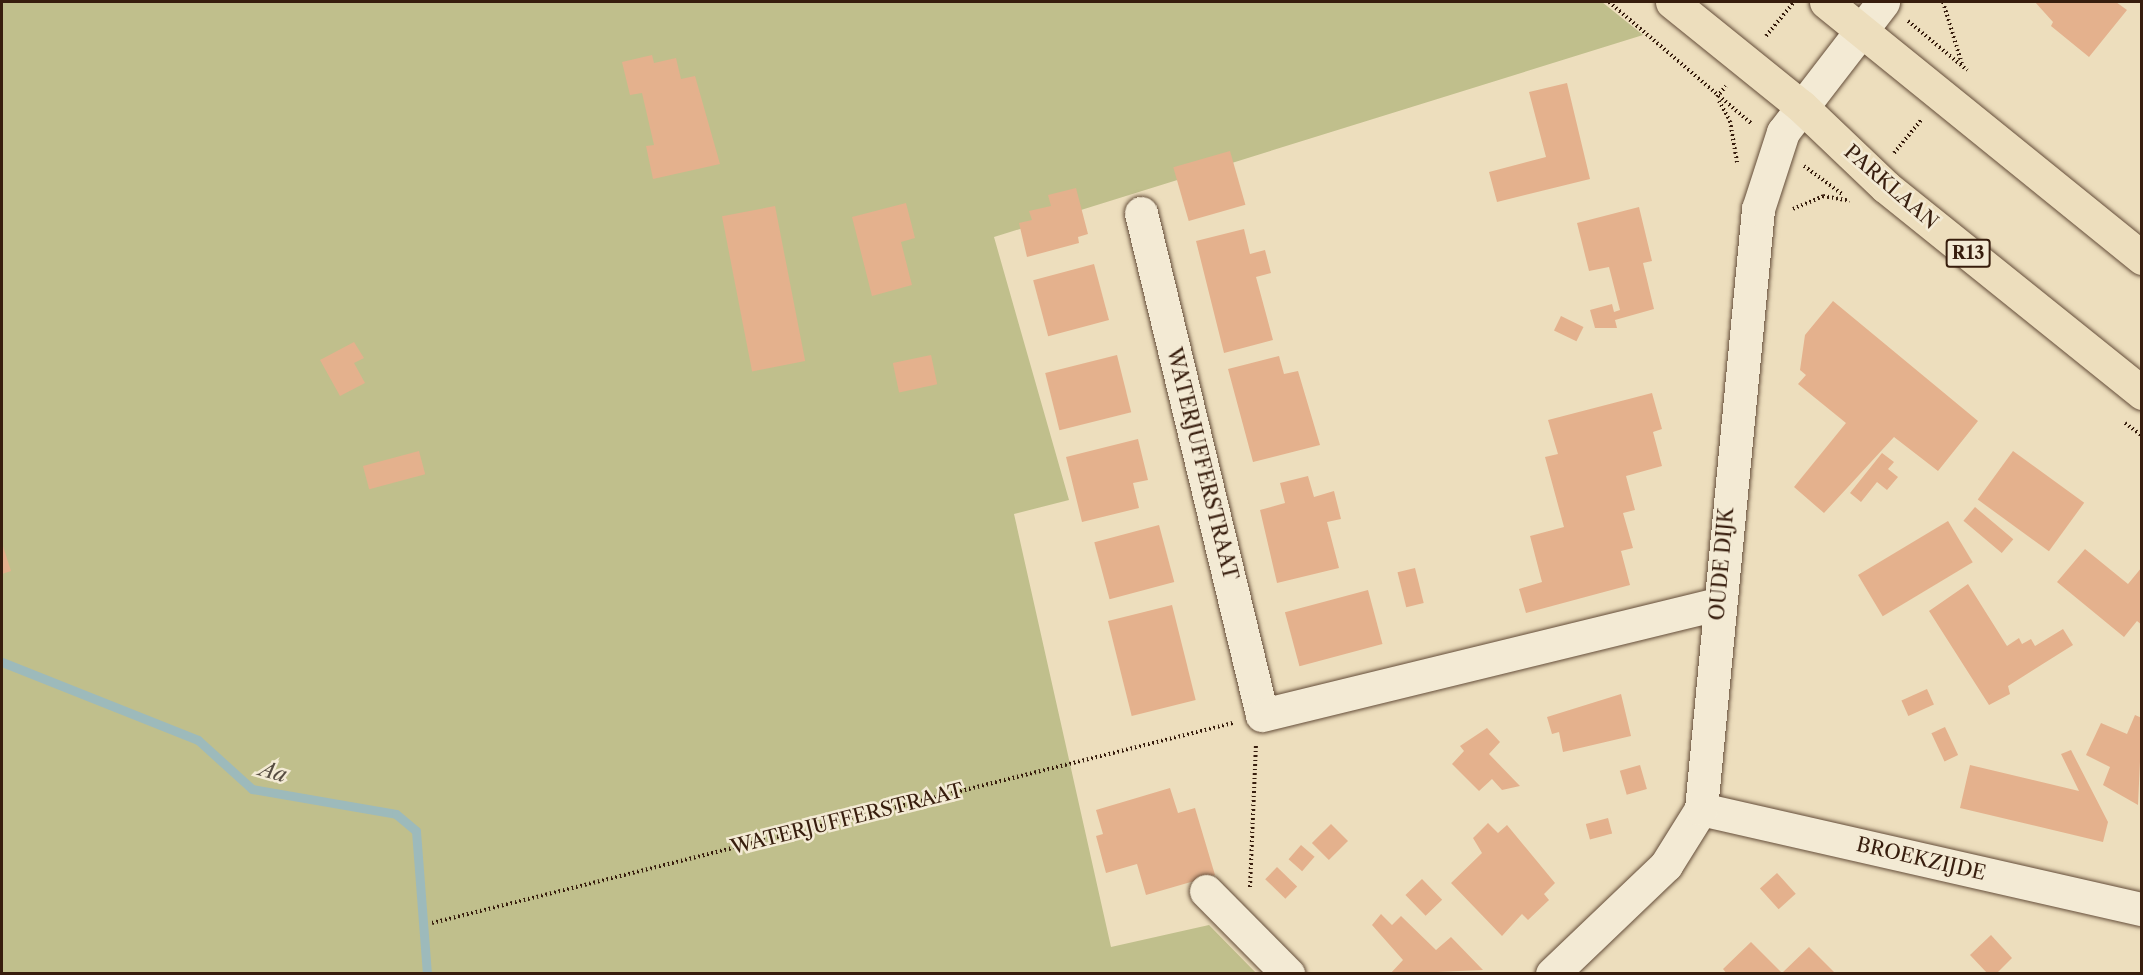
<!DOCTYPE html>
<html>
<head>
<meta charset="utf-8">
<style>
	body { margin:0 }
	#map { position:relative; width:2143px; height:975px; overflow:hidden; background:#eddebd; font-family:"Libre Caslon Text",serif }
	div>[style] { position:absolute }
	.green>* { inset:0; background:#c0bf8c }
	.stream>* { height:9px; margin:-4.5px; padding:0 4.5px; transform-origin:4.5px; border-radius:4.5px; background:#9dbabb }
	.building>* { inset:0; background:#e4b18d; transform-origin:0 0 }
	.path>* { height:4px; margin-top:-2px; transform-origin:0; background:repeating-linear-gradient(90deg,#371d0d 0 1.5px,transparent 0 4.5px) }
	.roads { filter:drop-shadow(0 0 2px #644d39) drop-shadow(0 0 2px #644d39) }
	.minor>* { height:33px; margin:-16.5px; padding:0 16.5px; transform-origin:16.5px; border-radius:16.5px; background:#f3ead4 }
	.major>* { height:33px; margin:-16.5px; padding:0 16.5px; transform-origin:16.5px; border-radius:16.5px; background:#eddebd }
	span { translate:-50% -50%; white-space:nowrap; text-align:center; line-height:1.15; -webkit-text-stroke:5px #f3ead4; paint-order:stroke }
	.shield-label span { padding:2px 4px; background:#f3ead4; border:2px solid; border-radius:4px; -webkit-text-stroke-width:0 }
	.shield-label { font-size:18px; color:#371d0d; font-weight:700 }
	.street-label { font-size:20px; color:#371d0d }
	.water-label { font-size:21px; color:#564c41; font-style:italic }
	.frame { position:absolute; inset:0; border:3px solid #371d0d; pointer-events:none }
</style>
</head>
<body>
<div id="map">
	<div class="green">
		<i style="clip-path:polygon(2px 2px,1602px 2px,1643px 35px,994px 237px,1069px 500px,1014px 514px,1111px 947px,1209px 925px,1256px 973px,2px 974px)"></i>
	</div>
	<div class="stream">
		<i style="left:2px;top:662px;width:211px;rotate:21.7deg"></i>
		<i style="left:198px;top:740px;width:73px;rotate:42.2deg"></i>
		<i style="left:252px;top:789px;width:146px;rotate:9.8deg"></i>
		<i style="left:396px;top:814px;width:26px;rotate:40deg"></i>
		<i style="left:416px;top:831px;width:143px;rotate:85.6deg"></i>
	</div>
	<div class="building">
		<i style="clip-path:polygon(2035px 2px,2116px 2px,2127px 10px,2089px 57px,2051px 26px,2053px 22px)"></i>
		<i style="clip-path:polygon(652px 55px,654px 63px,676px 58px,681px 79px,695px 76px,720px 164px,653px 179px,646px 146px,654px 145px,642px 93px,630px 95px,622px 62px)"></i>
		<i style="clip-path:polygon(1567px 83px,1590px 179px,1497px 202px,1489px 172px,1546px 157px,1529px 92px)"></i>
		<i style="left:1230px;top:151px;width:56px;height:59px;rotate:74deg"></i>
		<i style="clip-path:polygon(1076px 188px,1088px 234px,1078px 237px,1079px 243px,1027px 257px,1019px 223px,1032px 220px,1029px 211px,1051px 206px,1048px 195px)"></i>
		<i style="clip-path:polygon(906px 203px,915px 238px,901px 242px,912px 285px,872px 296px,852px 217px)"></i>
		<i style="left:775px;top:206px;width:158px;height:54px;rotate:79deg"></i>
		<i style="clip-path:polygon(1639px 207px,1652px 261px,1643px 263px,1654px 309px,1615px 320px,1617px 328px,1595px 328px,1590px 310px,1612px 304px,1614px 312px,1620px 310px,1609px 267px,1589px 271px,1577px 223px)"></i>
		<i style="clip-path:polygon(1244px 229px,1250px 254px,1265px 250px,1271px 273px,1256px 277px,1273px 340px,1224px 353px,1196px 241px)"></i>
		<i style="left:1094px;top:264px;width:58px;height:63px;rotate:75deg"></i>
		<i style="clip-path:polygon(1833px 301px,1978px 421px,1938px 471px,1894px 437px,1824px 513px,1794px 487px,1846px 423px,1798px 384px,1806px 375px,1800px 370px,1805px 335px)"></i>
		<i style="left:1561px;top:316px;width:25px;height:16px;rotate:26deg"></i>
		<i style="clip-path:polygon(354px 342px,364px 358px,354px 363px,365px 383px,340px 396px,320px 360px)"></i>
		<i style="left:931px;top:355px;width:30px;height:39px;rotate:78deg"></i>
		<i style="left:1117px;top:355px;width:59px;height:74px;rotate:76deg"></i>
		<i style="clip-path:polygon(1279px 356px,1284px 374px,1298px 371px,1320px 445px,1253px 462px,1228px 369px)"></i>
		<i style="clip-path:polygon(1652px 393px,1662px 429px,1653px 432px,1662px 466px,1626px 476px,1635px 510px,1623px 513px,1633px 548px,1621px 551px,1630px 585px,1526px 613px,1519px 589px,1542px 582px,1530px 536px,1564px 527px,1545px 457px,1558px 454px,1548px 420px)"></i>
		<i style="clip-path:polygon(1138px 439px,1148px 480px,1133px 483px,1139px 508px,1082px 522px,1066px 457px)"></i>
		<i style="left:419px;top:451px;width:24px;height:58px;rotate:75deg"></i>
		<i style="left:2013px;top:451px;width:88px;height:60px;rotate:36deg"></i>
		<i style="clip-path:polygon(1882px 453px,1894px 462px,1888px 469px,1898px 477px,1887px 490px,1877px 482px,1861px 502px,1850px 493px)"></i>
		<i style="clip-path:polygon(1308px 476px,1314px 497px,1334px 491px,1341px 519px,1327px 522px,1339px 568px,1277px 583px,1260px 510px,1285px 503px,1280px 483px)"></i>
		<i style="left:1975px;top:507px;width:50px;height:18px;rotate:40deg"></i>
		<i style="left:1948px;top:521px;width:48px;height:105px;rotate:59deg"></i>
		<i style="left:1159px;top:525px;width:59px;height:67px;rotate:75deg"></i>
		<i style="clip-path:polygon(2px 543px,11px 571px,2px 574px)"></i>
		<i style="clip-path:polygon(2085px 549px,2128px 584px,2142px 567px,2142px 625px,2137px 621px,2124px 637px,2057px 582px)"></i>
		<i style="left:1415px;top:568px;width:36px;height:18px;rotate:76deg"></i>
		<i style="clip-path:polygon(1968px 584px,2007px 646px,2019px 638px,2022px 644px,2031px 639px,2035px 646px,2063px 629px,2073px 645px,2008px 686px,2010px 694px,1989px 705px,1929px 611px)"></i>
		<i style="left:1368px;top:590px;width:56px;height:86px;rotate:75deg"></i>
		<i style="left:1172px;top:605px;width:98px;height:66px;rotate:76deg"></i>
		<i style="left:1927px;top:689px;width:17px;height:28px;rotate:66deg"></i>
		<i style="clip-path:polygon(1621px 694px,1631px 736px,1563px 752px,1559px 732px,1552px 734px,1547px 717px)"></i>
		<i style="clip-path:polygon(2135px 715px,2142px 718px,2138px 805px,2103px 785px,2110px 767px,2086px 755px,2101px 723px,2127px 734px)"></i>
		<i style="left:1945px;top:727px;width:31px;height:15px;rotate:65deg"></i>
		<i style="clip-path:polygon(1487px 728px,1500px 742px,1489px 754px,1520px 786px,1502px 790px,1492px 779px,1479px 791px,1452px 764px,1464px 751px,1460px 746px)"></i>
		<i style="clip-path:polygon(2071px 750px,2108px 822px,2103px 842px,1960px 808px,1970px 765px,2079px 791px,2061px 754px)"></i>
		<i style="left:1640px;top:765px;width:25px;height:21px;rotate:74deg"></i>
		<i style="clip-path:polygon(1170px 788px,1178px 813px,1195px 808px,1215px 875px,1146px 895px,1137px 864px,1106px 873px,1096px 836px,1103px 834px,1096px 810px)"></i>
		<i style="left:1608px;top:818px;width:16px;height:23px;rotate:75deg"></i>
		<i style="clip-path:polygon(1488px 823px,1498px 833px,1507px 825px,1555px 883px,1544px 894px,1549px 900px,1528px 920px,1522px 914px,1502px 936px,1451px 883px,1482px 853px,1473px 838px)"></i>
		<i style="left:1331px;top:824px;width:24px;height:27px;rotate:45deg"></i>
		<i style="left:1301px;top:845px;width:18px;height:19px;rotate:41deg"></i>
		<i style="left:1277px;top:867px;width:28px;height:17px;rotate:44deg"></i>
		<i style="left:1777px;top:873px;width:28px;height:23px;rotate:48deg"></i>
		<i style="left:1422px;top:879px;width:29px;height:23px;rotate:46deg"></i>
		<i style="clip-path:polygon(1381px 914px,1392px 925px,1401px 916px,1436px 950px,1451px 937px,1483px 970px,1390px 974px,1403px 960px,1372px 925px)"></i>
		<i style="clip-path:polygon(1991px 935px,2012px 958px,1996px 974px,1988px 974px,1970px 955px)"></i>
		<i style="clip-path:polygon(1751px 942px,1782px 973px,1809px 947px,1836px 974px,1727px 974px,1723px 969px)"></i>
	</div>
	<div class="path">
		<i style="left:1609px;top:2px;width:188px;rotate:40.5deg"></i>
		<i style="left:1943px;top:2px;width:65px;rotate:73deg"></i>
		<i style="left:1908px;top:21px;width:77px;rotate:39.7deg"></i>
		<i style="left:1766px;top:36px;width:44px;rotate:-50.5deg"></i>
		<i style="left:1717px;top:97px;width:14px;rotate:-51deg"></i>
		<i style="left:1719px;top:101px;width:23px;rotate:61deg"></i>
		<i style="left:1730px;top:121px;width:42px;rotate:80.3deg"></i>
		<i style="left:1894px;top:153px;width:44px;rotate:-50.5deg"></i>
		<i style="left:1804px;top:166px;width:47px;rotate:36.4deg"></i>
		<i style="left:1793px;top:209px;width:33px;rotate:-23deg"></i>
		<i style="left:1823px;top:196px;width:27px;rotate:10deg"></i>
		<i style="left:2125px;top:423px;width:21px;rotate:37deg"></i>
		<i style="left:1250px;top:887px;width:143px;rotate:-87.6deg"></i>
		<i style="left:432px;top:923px;width:826px;rotate:-14.02deg"></i>
	</div>
	<div class="roads">
		<div class="minor">
			<i style="left:1141px;top:213px;width:516px;rotate:76.45deg"></i>
			<i style="left:1262px;top:715px;width:470px;rotate:-13.7deg"></i>
			<i style="left:1701px;top:809px;width:452px;rotate:12.8deg"></i>
			<i style="left:1206px;top:891px;width:117px;rotate:45.3deg"></i>
			<i style="left:1552px;top:974px;width:158px;rotate:-43.7deg"></i>
			<i style="left:1666px;top:865px;width:66px;rotate:-58deg"></i>
			<i style="left:1701px;top:809px;width:603px;rotate:-84.57deg"></i>
			<i style="left:1758px;top:209px;width:81px;rotate:-72deg"></i>
			<i style="left:1783px;top:132px;width:164px;rotate:-52.4deg"></i>
		</div>
		<div class="major">
			<i style="left:1672px;top:2px;width:166px;rotate:38.9deg"></i>
			<i style="left:1801px;top:106px;width:117px;rotate:43.6deg"></i>
			<i style="left:1886px;top:187px;width:329px;rotate:38.8deg"></i>
			<i style="left:1826px;top:2px;width:407px;rotate:39deg"></i>
		</div>
	</div>
	<div class="shield-label">
		<span style="left:1968px;top:253px">R13</span>
	</div>
	<div class="street-label">
		<span style="left:1891px;top:187px;rotate:41deg">PARKLAAN</span>
		<span style="left:1202px;top:464px;rotate:76deg">WATERJUFFERSTRAAT</span>
		<span style="left:1722px;top:564px;rotate:-85deg">OUDE DIJK</span>
		<span style="left:847px;top:819px;rotate:-14deg">WATERJUFFERSTRAAT</span>
		<span style="left:1921px;top:859px;rotate:13deg">BROEKZIJDE</span>
	</div>
	<div class="water-label">
		<span style="left:273px;top:772px;rotate:16deg">Aa</span>
	</div>
	<div class="frame"></div>
</div>
</body>
</html>
